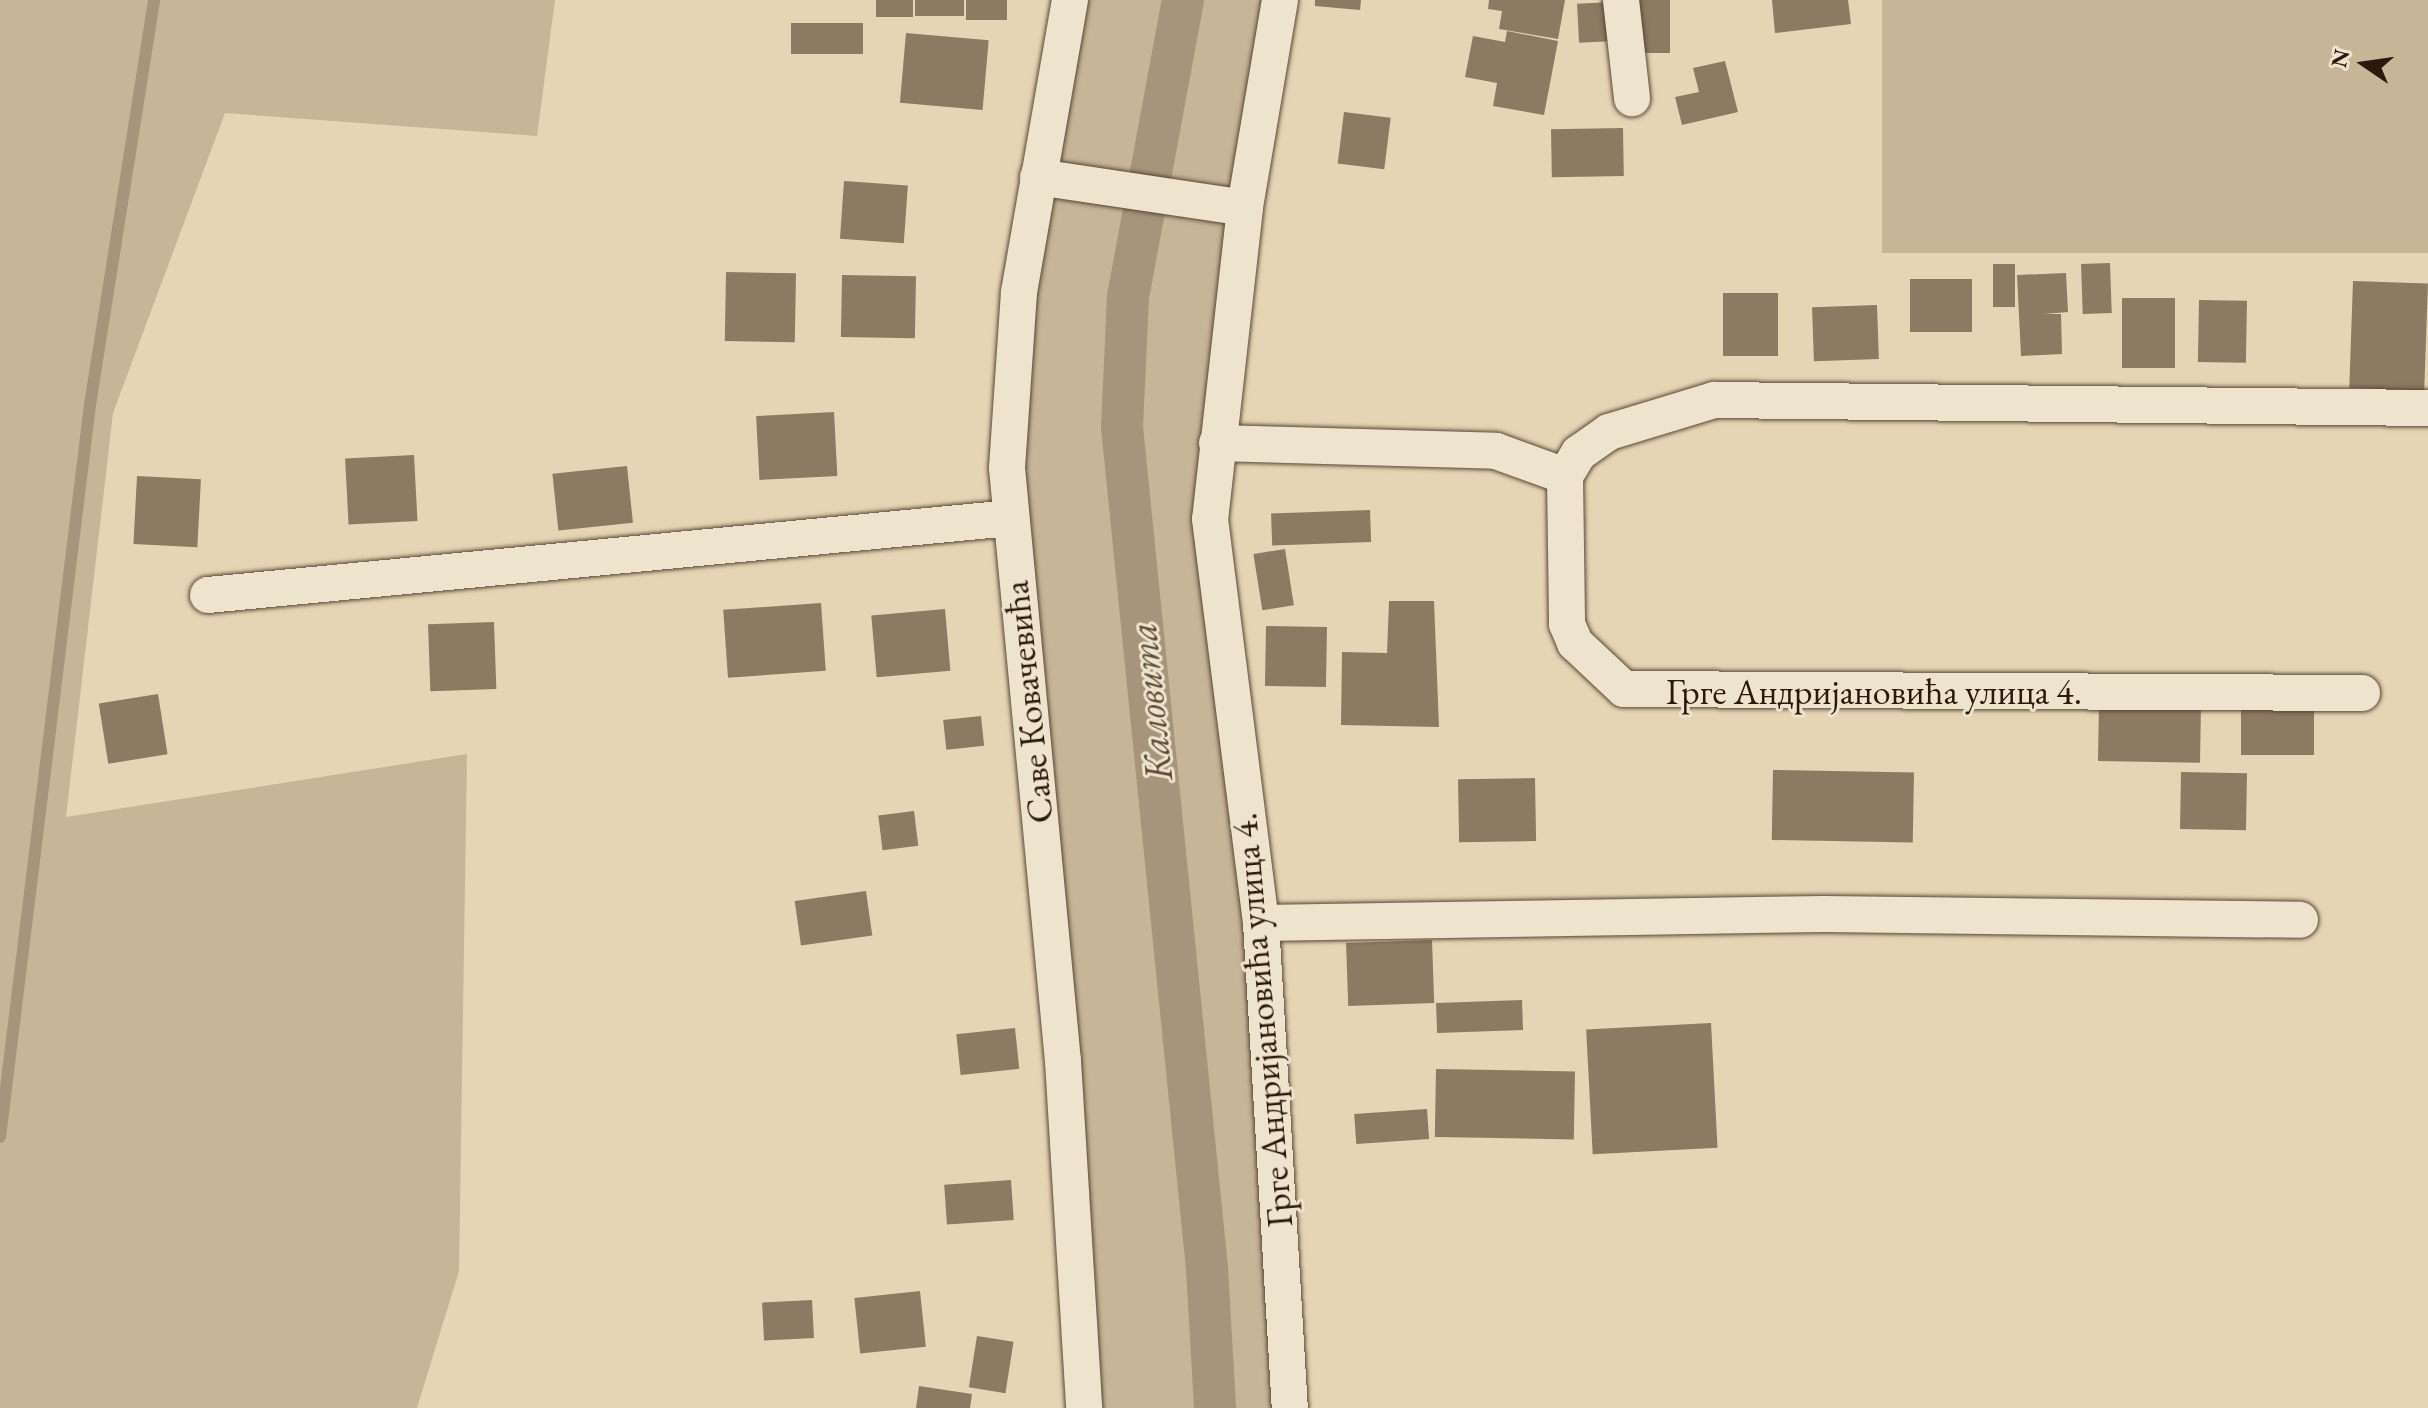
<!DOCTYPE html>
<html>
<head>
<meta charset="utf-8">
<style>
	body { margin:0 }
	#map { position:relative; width:2428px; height:1408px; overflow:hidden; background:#e5d5b4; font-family:"EB Garamond",serif }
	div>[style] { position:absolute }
	.green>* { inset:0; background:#c6b597; transform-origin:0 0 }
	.stream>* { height:12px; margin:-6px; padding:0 6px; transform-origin:6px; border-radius:6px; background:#a6957b }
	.canal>* { height:42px; margin:-21px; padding:0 21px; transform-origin:21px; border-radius:21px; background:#a6957b }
	.building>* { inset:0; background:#8c7a63; transform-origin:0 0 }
	.roads { filter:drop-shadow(0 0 2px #5a4736) drop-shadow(0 0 2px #5a4736) }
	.minor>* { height:36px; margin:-18px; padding:0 18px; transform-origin:18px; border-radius:18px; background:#eee4ce }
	span { translate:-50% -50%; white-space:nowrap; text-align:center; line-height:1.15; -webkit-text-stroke:6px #eee4ce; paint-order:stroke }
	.street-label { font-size:36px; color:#2c180c }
	.water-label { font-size:38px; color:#5d4a38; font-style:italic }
	.north { position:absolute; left:2324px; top:24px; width:80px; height:80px; -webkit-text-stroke:6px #eee4ce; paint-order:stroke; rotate:283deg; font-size:22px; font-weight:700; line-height:32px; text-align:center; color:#2c180c }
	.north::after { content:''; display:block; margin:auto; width:28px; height:36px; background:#2c180c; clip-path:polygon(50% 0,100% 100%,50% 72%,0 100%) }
</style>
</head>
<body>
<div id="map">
	<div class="green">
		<i style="clip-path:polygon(0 0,555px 0,537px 136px,225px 113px,113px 413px,66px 817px,467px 754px,459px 1271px,417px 1408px,0 1408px)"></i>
		<i style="clip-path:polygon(1074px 0,1280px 0,1217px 443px,1290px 1408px,1084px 1408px,1007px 468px)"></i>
		<i style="left:1882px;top:0;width:546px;height:253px"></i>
	</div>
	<div class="stream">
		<i style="left:0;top:1137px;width:738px;rotate:-82.99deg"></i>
		<i style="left:90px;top:405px;width:410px;rotate:-81deg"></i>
	</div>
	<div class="canal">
		<i style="left:1183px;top:0;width:301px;rotate:100.5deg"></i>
		<i style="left:1128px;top:296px;width:131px;rotate:92.6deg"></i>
		<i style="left:1122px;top:427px;width:845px;rotate:84.23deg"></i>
		<i style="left:1207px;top:1268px;width:140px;rotate:86.7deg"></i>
	</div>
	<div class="building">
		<i style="left:876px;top:0;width:37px;height:17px"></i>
		<i style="left:915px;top:0;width:49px;height:16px"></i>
		<i style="left:966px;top:0;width:41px;height:20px"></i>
		<i style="clip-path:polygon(1315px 0,1361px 0,1360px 10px,1315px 6px)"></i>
		<i style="clip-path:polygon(1489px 0,1565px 0,1558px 39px,1499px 29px,1502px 11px,1488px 9px)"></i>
		<i style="left:1625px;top:0;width:45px;height:53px"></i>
		<i style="clip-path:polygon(1772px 0,1848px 0,1851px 24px,1775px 33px)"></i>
		<i style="left:1612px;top:2px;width:39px;height:35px;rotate:87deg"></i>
		<i style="left:791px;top:23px;width:72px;height:31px"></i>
		<i style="clip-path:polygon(1507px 31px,1558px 41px,1544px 115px,1493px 106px,1497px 83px,1465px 77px,1473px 36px,1505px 42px)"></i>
		<i style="left:906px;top:33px;width:83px;height:70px;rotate:5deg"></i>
		<i style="clip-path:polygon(1725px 61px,1738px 112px,1682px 125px,1675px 97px,1699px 92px,1693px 68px)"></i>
		<i style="left:1344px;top:112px;width:47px;height:52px;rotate:7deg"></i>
		<i style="left:1623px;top:128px;width:48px;height:72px;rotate:89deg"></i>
		<i style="left:844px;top:181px;width:64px;height:58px;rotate:4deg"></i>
		<i style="left:2110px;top:263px;width:50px;height:29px;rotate:88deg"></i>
		<i style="left:1993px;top:264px;width:22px;height:43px"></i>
		<i style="left:726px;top:272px;width:70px;height:69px;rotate:1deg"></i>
		<i style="clip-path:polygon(2066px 273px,2068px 312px,2044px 314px,2061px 314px,2062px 354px,2021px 356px,2017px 275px)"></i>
		<i style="left:842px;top:275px;width:74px;height:62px;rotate:1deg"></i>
		<i style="left:1972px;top:279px;width:53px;height:62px;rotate:90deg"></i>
		<i style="left:2353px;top:281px;width:75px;height:107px;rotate:2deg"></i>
		<i style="left:1778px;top:293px;width:63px;height:55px;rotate:90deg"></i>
		<i style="left:2175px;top:298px;width:70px;height:53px;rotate:90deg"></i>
		<i style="left:2199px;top:300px;width:48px;height:62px;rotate:1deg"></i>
		<i style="left:1877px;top:305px;width:54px;height:65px;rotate:88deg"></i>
		<i style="left:834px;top:412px;width:64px;height:78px;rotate:87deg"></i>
		<i style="left:414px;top:455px;width:66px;height:69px;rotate:87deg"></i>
		<i style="left:627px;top:466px;width:57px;height:75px;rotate:84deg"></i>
		<i style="left:137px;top:476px;width:64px;height:68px;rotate:3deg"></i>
		<i style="left:1370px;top:510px;width:32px;height:99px;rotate:88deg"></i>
		<i style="left:1285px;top:549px;width:57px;height:32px;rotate:81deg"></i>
		<i style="clip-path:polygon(1389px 601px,1434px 601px,1439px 727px,1341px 725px,1342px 652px,1387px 653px)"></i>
		<i style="left:821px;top:603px;width:68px;height:98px;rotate:86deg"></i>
		<i style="left:945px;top:609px;width:62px;height:74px;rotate:85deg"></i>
		<i style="left:494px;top:622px;width:67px;height:66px;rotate:88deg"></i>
		<i style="left:1266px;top:626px;width:61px;height:60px;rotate:1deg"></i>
		<i style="left:158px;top:694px;width:61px;height:60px;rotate:81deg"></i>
		<i style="left:2099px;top:703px;width:102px;height:58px;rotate:1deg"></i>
		<i style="left:2241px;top:705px;width:73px;height:50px"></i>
		<i style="left:981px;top:716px;width:30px;height:38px;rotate:84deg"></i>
		<i style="left:1773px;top:770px;width:141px;height:70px;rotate:1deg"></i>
		<i style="left:2181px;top:772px;width:66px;height:57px;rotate:1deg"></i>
		<i style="left:1535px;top:778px;width:63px;height:77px;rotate:89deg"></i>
		<i style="left:914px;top:811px;width:35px;height:36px;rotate:83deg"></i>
		<i style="left:866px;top:891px;width:45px;height:72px;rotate:82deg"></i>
		<i style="left:1432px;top:940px;width:63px;height:86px;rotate:88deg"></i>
		<i style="left:1522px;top:1000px;width:30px;height:86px;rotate:88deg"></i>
		<i style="left:1711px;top:1023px;width:125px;height:125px;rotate:87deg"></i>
		<i style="left:1015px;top:1028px;width:41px;height:59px;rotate:84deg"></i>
		<i style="left:1436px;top:1069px;width:139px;height:68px;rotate:1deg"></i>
		<i style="left:1427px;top:1109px;width:30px;height:73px;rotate:86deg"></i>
		<i style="left:1011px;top:1180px;width:40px;height:67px;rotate:86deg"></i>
		<i style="left:920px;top:1291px;width:56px;height:66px;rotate:84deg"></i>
		<i style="left:812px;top:1300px;width:38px;height:50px;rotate:87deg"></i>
		<i style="left:977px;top:1336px;width:37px;height:52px;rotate:9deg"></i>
		<i style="clip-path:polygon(919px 1386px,972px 1394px,970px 1408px,916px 1408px)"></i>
	</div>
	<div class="roads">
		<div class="minor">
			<i style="left:1070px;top:0;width:296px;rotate:99.9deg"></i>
			<i style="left:1019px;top:292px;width:176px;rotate:93.9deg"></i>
			<i style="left:1007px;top:468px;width:596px;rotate:84.61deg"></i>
			<i style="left:1063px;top:1061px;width:348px;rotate:86.5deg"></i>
			<i style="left:1280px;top:0;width:211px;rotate:99.6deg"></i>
			<i style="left:1245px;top:208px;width:313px;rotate:96.4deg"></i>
			<i style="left:1210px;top:519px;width:407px;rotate:82.8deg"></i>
			<i style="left:1261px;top:923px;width:486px;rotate:86.6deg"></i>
			<i style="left:1621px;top:0;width:99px;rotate:83.6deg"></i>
			<i style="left:1038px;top:177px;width:209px;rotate:8.5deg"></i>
			<i style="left:1217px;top:443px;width:279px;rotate:1.6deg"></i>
			<i style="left:1496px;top:451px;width:73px;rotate:19.9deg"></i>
			<i style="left:1565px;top:476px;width:148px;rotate:89.2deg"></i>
			<i style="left:1567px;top:624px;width:21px;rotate:67deg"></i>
			<i style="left:1575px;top:643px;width:67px;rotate:43.2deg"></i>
			<i style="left:1624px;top:689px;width:738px;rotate:0.31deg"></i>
			<i style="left:1565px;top:476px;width:27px;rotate:-59deg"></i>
			<i style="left:1579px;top:453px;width:37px;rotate:-35deg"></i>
			<i style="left:1609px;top:432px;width:110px;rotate:-16.9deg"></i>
			<i style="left:1714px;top:400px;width:714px;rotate:0.64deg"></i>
			<i style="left:208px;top:595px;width:806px;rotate:-5.48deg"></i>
			<i style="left:1261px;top:923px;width:563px;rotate:-0.92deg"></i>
			<i style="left:1824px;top:914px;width:476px;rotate:0.7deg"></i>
		</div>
	</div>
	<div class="street-label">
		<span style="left:1874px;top:692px">Грге Андријановића улица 4.</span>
		<span style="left:1028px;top:702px;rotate:-96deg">Саве Ковачевића</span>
		<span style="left:1262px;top:1020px;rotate:-95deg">Грге Андријановића улица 4.</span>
	</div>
	<div class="water-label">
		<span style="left:1150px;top:702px;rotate:-96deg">Каловита</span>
	</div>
	<div class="north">N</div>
</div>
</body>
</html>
